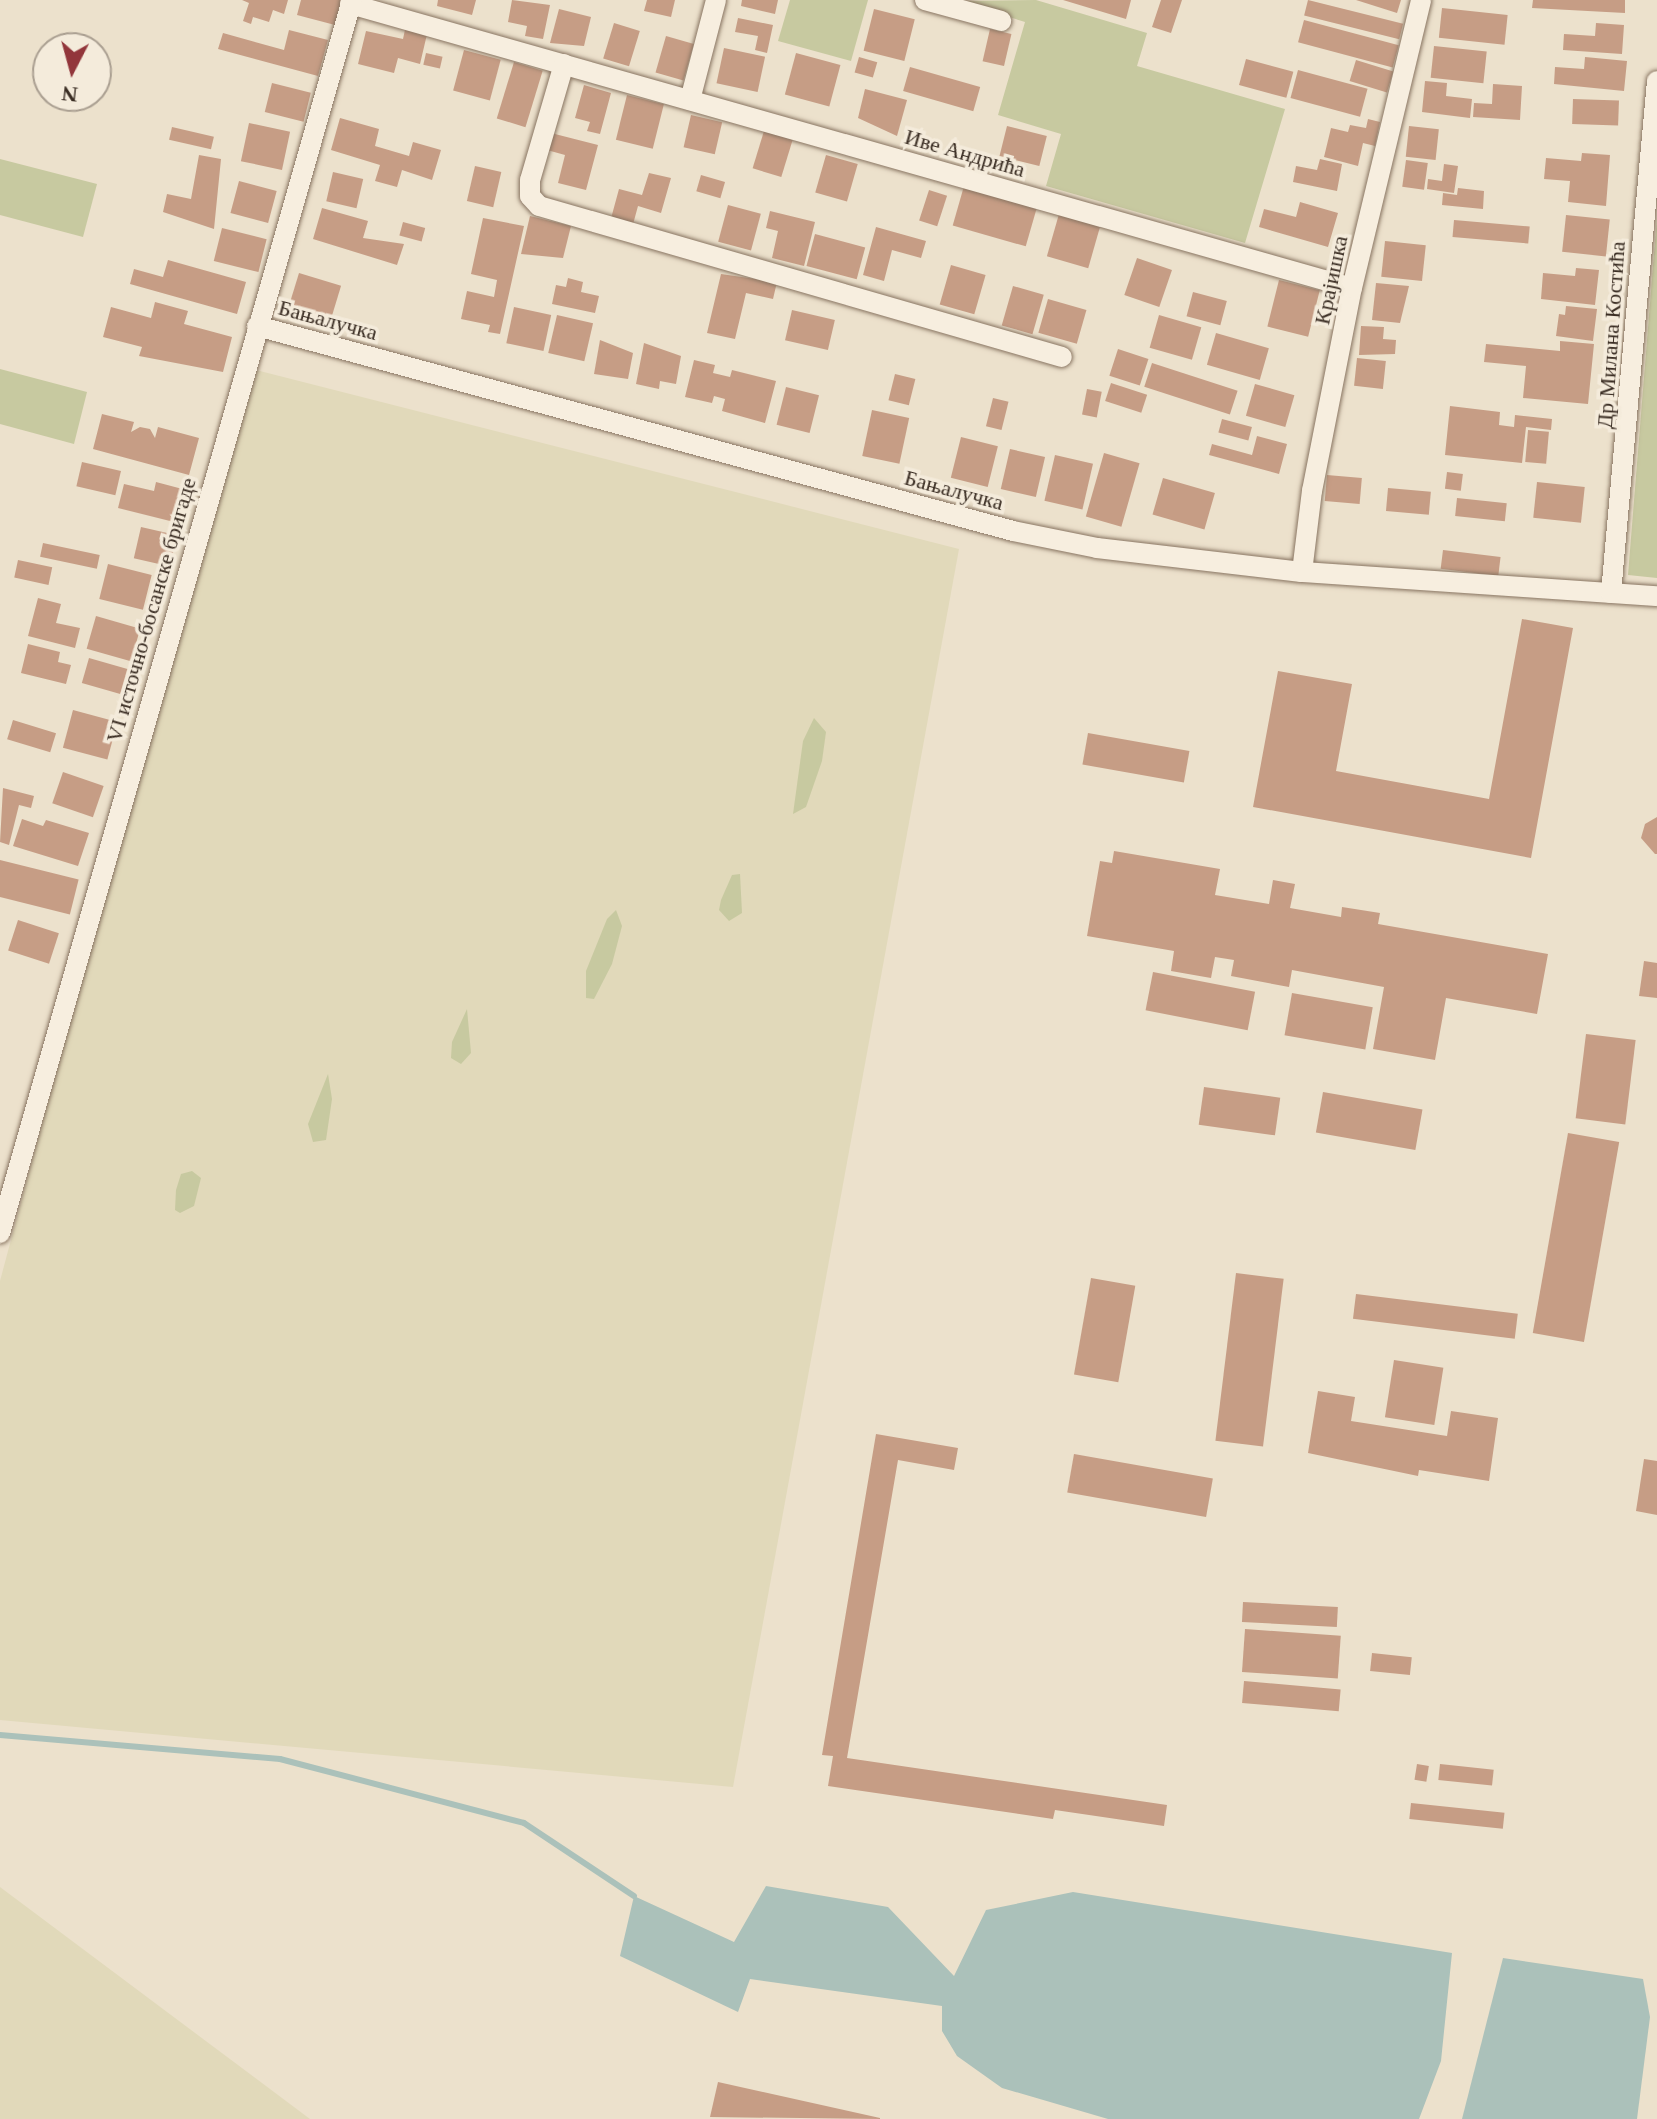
<!DOCTYPE html>
<html>
<head>
<meta charset="utf-8">
<style>
	body { margin:0 }
	#map { position:relative; width:1657px; height:2119px; overflow:hidden; background:#ece1cc; font-family:Georgia,serif }
	div>[style] { position:absolute }
	.farmland>* { inset:0; background:#e1d9ba }
	.green>* { inset:0; background:#c7c9a0 }
	.water>* { inset:0; background:#abc1ba }
	.stream>* { height:6px; margin:-3px; padding:0 3px; transform-origin:3px; border-radius:3px; background:#abc1ba }
	.building>* { inset:0; background:#c69d85; transform-origin:0 0 }
	.roads { filter:drop-shadow(0 0 2px #887461) drop-shadow(0 0 2px #887461) }
	.minor>* { height:20px; margin:-10px; padding:0 10px; transform-origin:10px; border-radius:10px; background:#f7eedf }
	span { translate:-50% -50%; white-space:nowrap; text-align:center; line-height:1.15; -webkit-text-stroke:7px #f4ebdb; paint-order:stroke }
	.street-label { font-size:22px; color:#3a2d23 }
	.north { position:absolute; left:32px; top:32px; width:80px; height:80px; box-sizing:border-box; background:#f4ebdb; border:2px solid #aa9f91; border-radius:50%; rotate:186deg; font-size:22px; font-weight:700; line-height:32px; text-align:center; color:#3a2d23 }
	.north::after { content:''; display:block; margin:auto; width:28px; height:36px; background:#92363b; clip-path:polygon(50% 0,100% 100%,50% 72%,0 100%) }
</style>
</head>
<body>
<div id="map">
	<div class="farmland">
		<i style="clip-path:polygon(244px 367px,959px 549px,733px 1787px,0 1720px,0 1281px)"></i>
		<i style="clip-path:polygon(0 1887px,310px 2119px,0 2119px)"></i>
	</div>
	<div class="green">
		<i style="clip-path:polygon(790px 0,868px 0,851px 61px,778px 41px)"></i>
		<i style="clip-path:polygon(1036px 0,1147px 33px,1137px 66px,1285px 109px,1245px 243px,1046px 186px,1061px 134px,998px 115px,1025px 22px,959px 1px)"></i>
		<i style="clip-path:polygon(0 159px,97px 184px,83px 237px,0 215px)"></i>
		<i style="clip-path:polygon(1657px 217px,1657px 578px,1628px 575px)"></i>
		<i style="clip-path:polygon(0 369px,87px 392px,74px 444px,0 424px)"></i>
		<i style="clip-path:polygon(814px 718px,826px 732px,822px 761px,806px 807px,793px 814px,803px 741px)"></i>
		<i style="clip-path:polygon(740px 874px,742px 913px,729px 921px,719px 910px,721px 900px,732px 875px)"></i>
		<i style="clip-path:polygon(616px 910px,622px 926px,612px 964px,594px 999px,586px 998px,586px 971px,607px 919px)"></i>
		<i style="clip-path:polygon(467px 1009px,471px 1053px,461px 1064px,451px 1058px,452px 1042px)"></i>
		<i style="clip-path:polygon(328px 1074px,332px 1099px,326px 1140px,313px 1142px,308px 1124px)"></i>
		<i style="clip-path:polygon(192px 1171px,201px 1178px,194px 1206px,180px 1213px,175px 1210px,176px 1190px,181px 1174px)"></i>
	</div>
	<div class="water">
		<i style="clip-path:polygon(766px 1886px,888px 1907px,954px 1976px,986px 1910px,1073px 1892px,1452px 1953px,1441px 2061px,1419px 2119px,1108px 2119px,1002px 2088px,957px 2056px,942px 2031px,942px 2006px,750px 1979px,738px 2012px,620px 1956px,634px 1896px,734px 1942px)"></i>
		<i style="clip-path:polygon(1503px 1958px,1643px 1979px,1650px 2017px,1637px 2119px,1462px 2119px)"></i>
	</div>
	<div class="stream">
		<i style="left:0;top:1735px;width:281px;rotate:4.9deg"></i>
		<i style="left:280px;top:1759px;width:252px;rotate:14.7deg"></i>
		<i style="left:524px;top:1823px;width:132px;rotate:33.6deg"></i>
	</div>
	<div class="building">
		<i style="clip-path:polygon(242px 0,288px 0,284px 14px,273px 10px,269px 22px,253px 17px,251px 24px,243px 21px,249px 3px)"></i>
		<i style="clip-path:polygon(301px 0,341px 0,335px 25px,297px 15px)"></i>
		<i style="clip-path:polygon(438px 0,476px 0,472px 15px,437px 6px)"></i>
		<i style="clip-path:polygon(512px 0,550px 5px,543px 39px,525px 36px,527px 26px,508px 22px)"></i>
		<i style="clip-path:polygon(647px 0,675px 0,671px 17px,644px 11px)"></i>
		<i style="clip-path:polygon(742px 0,778px 0,775px 14px,741px 6px)"></i>
		<i style="clip-path:polygon(1063px 0,1131px 0,1126px 19px)"></i>
		<i style="clip-path:polygon(1161px 0,1182px 0,1171px 33px,1152px 27px)"></i>
		<i style="left:1308px;top:0;width:98px;height:16px;rotate:14deg"></i>
		<i style="clip-path:polygon(1356px 0,1401px 0,1397px 13px)"></i>
		<i style="clip-path:polygon(1533px 0,1625px 0,1625px 13px,1532px 8px)"></i>
		<i style="left:1442px;top:8px;width:66px;height:30px;rotate:6deg"></i>
		<i style="clip-path:polygon(559px 9px,591px 17px,584px 46px,550px 43px)"></i>
		<i style="left:874px;top:9px;width:42px;height:43px;rotate:14deg"></i>
		<i style="clip-path:polygon(738px 18px,773px 25px,767px 53px,755px 50px,758px 36px,735px 32px)"></i>
		<i style="left:1304px;top:20px;width:98px;height:23px;rotate:15deg"></i>
		<i style="left:614px;top:23px;width:27px;height:37px;rotate:17deg"></i>
		<i style="clip-path:polygon(1596px 23px,1624px 25px,1622px 54px,1563px 50px,1564px 34px,1595px 36px)"></i>
		<i style="clip-path:polygon(406px 25px,428px 30px,420px 64px,398px 58px,394px 73px,358px 64px,366px 31px,403px 39px)"></i>
		<i style="left:990px;top:29px;width:22px;height:33px;rotate:13deg"></i>
		<i style="clip-path:polygon(289px 30px,328px 40px,318px 76px,218px 49px,223px 33px,284px 50px)"></i>
		<i style="left:666px;top:36px;width:29px;height:38px;rotate:16deg"></i>
		<i style="left:1434px;top:46px;width:53px;height:32px;rotate:6deg"></i>
		<i style="left:724px;top:48px;width:42px;height:36px;rotate:12deg"></i>
		<i style="left:464px;top:50px;width:38px;height:42px;rotate:15deg"></i>
		<i style="left:426px;top:53px;width:17px;height:12px;rotate:13deg"></i>
		<i style="left:796px;top:53px;width:46px;height:43px;rotate:15deg"></i>
		<i style="left:859px;top:57px;width:19px;height:16px;rotate:16deg"></i>
		<i style="clip-path:polygon(1585px 57px,1627px 61px,1624px 91px,1554px 84px,1555px 67px,1584px 69px)"></i>
		<i style="left:1246px;top:59px;width:49px;height:27px;rotate:15deg"></i>
		<i style="left:1356px;top:60px;width:39px;height:22px;rotate:17deg"></i>
		<i style="left:514px;top:62px;width:30px;height:59px;rotate:17deg"></i>
		<i style="left:910px;top:67px;width:73px;height:25px;rotate:16deg"></i>
		<i style="left:1298px;top:70px;width:72px;height:29px;rotate:15deg"></i>
		<i style="clip-path:polygon(1425px 81px,1447px 83px,1446px 96px,1472px 99px,1470px 118px,1422px 112px)"></i>
		<i style="left:272px;top:83px;width:40px;height:30px;rotate:14deg"></i>
		<i style="clip-path:polygon(1493px 84px,1522px 86px,1520px 120px,1473px 117px,1474px 103px,1492px 104px)"></i>
		<i style="clip-path:polygon(584px 85px,611px 93px,600px 134px,587px 131px,590px 122px,575px 118px)"></i>
		<i style="clip-path:polygon(865px 89px,907px 100px,897px 136px,858px 118px)"></i>
		<i style="left:627px;top:95px;width:38px;height:46px;rotate:14deg"></i>
		<i style="left:1573px;top:99px;width:46px;height:25px;rotate:2deg"></i>
		<i style="left:691px;top:115px;width:32px;height:33px;rotate:13deg"></i>
		<i style="clip-path:polygon(340px 118px,379px 129px,375px 146px,409px 156px,413px 142px,441px 150px,432px 180px,402px 170px,397px 187px,375px 181px,380px 165px,331px 150px)"></i>
		<i style="clip-path:polygon(1368px 119px,1380px 122px,1375px 146px,1363px 143px,1358px 166px,1324px 157px,1331px 128px,1348px 132px,1350px 125px,1366px 128px)"></i>
		<i style="left:249px;top:123px;width:42px;height:39px;rotate:12deg"></i>
		<i style="left:1007px;top:126px;width:41px;height:31px;rotate:14deg"></i>
		<i style="left:1409px;top:126px;width:30px;height:31px;rotate:6deg"></i>
		<i style="left:172px;top:127px;width:43px;height:13px;rotate:13deg"></i>
		<i style="left:764px;top:131px;width:30px;height:39px;rotate:17deg"></i>
		<i style="clip-path:polygon(551px 133px,598px 145px,586px 190px,558px 183px,565px 155px,547px 150px)"></i>
		<i style="clip-path:polygon(1582px 153px,1610px 155px,1606px 206px,1568px 202px,1570px 181px,1544px 179px,1546px 158px,1581px 161px)"></i>
		<i style="clip-path:polygon(199px 155px,221px 159px,214px 229px,163px 212px,167px 194px,191px 199px)"></i>
		<i style="left:826px;top:155px;width:33px;height:39px;rotate:16deg"></i>
		<i style="clip-path:polygon(1320px 159px,1342px 164px,1337px 191px,1293px 182px,1296px 166px,1317px 170px)"></i>
		<i style="left:1406px;top:160px;width:22px;height:27px;rotate:8deg"></i>
		<i style="clip-path:polygon(1444px 164px,1458px 166px,1454px 193px,1427px 189px,1428px 179px,1442px 181px)"></i>
		<i style="left:475px;top:166px;width:27px;height:36px;rotate:13deg"></i>
		<i style="left:333px;top:172px;width:31px;height:30px;rotate:13deg"></i>
		<i style="clip-path:polygon(649px 173px,671px 178px,661px 213px,638px 206px,632px 228px,610px 222px,619px 189px,642px 195px)"></i>
		<i style="left:701px;top:175px;width:25px;height:17px;rotate:16deg"></i>
		<i style="left:239px;top:181px;width:39px;height:33px;rotate:15deg"></i>
		<i style="left:964px;top:186px;width:76px;height:41px;rotate:16deg"></i>
		<i style="clip-path:polygon(1458px 188px,1484px 191px,1483px 209px,1442px 205px,1443px 193px,1457px 195px)"></i>
		<i style="left:929px;top:190px;width:19px;height:32px;rotate:18deg"></i>
		<i style="clip-path:polygon(1300px 202px,1338px 213px,1328px 247px,1259px 227px,1264px 209px,1296px 217px)"></i>
		<i style="left:728px;top:205px;width:34px;height:38px;rotate:15deg"></i>
		<i style="clip-path:polygon(322px 208px,368px 221px,363px 238px,404px 244px,397px 265px,313px 239px)"></i>
		<i style="clip-path:polygon(770px 211px,815px 222px,804px 266px,772px 258px,778px 231px,766px 228px)"></i>
		<i style="left:1059px;top:214px;width:43px;height:44px;rotate:16deg"></i>
		<i style="left:1566px;top:215px;width:44px;height:37px;rotate:6deg"></i>
		<i style="clip-path:polygon(530px 216px,571px 226px,563px 258px,521px 254px)"></i>
		<i style="clip-path:polygon(483px 218px,524px 226px,500px 334px,488px 332px,490px 325px,461px 319px,467px 291px,494px 297px,497px 280px,471px 274px)"></i>
		<i style="left:1454px;top:220px;width:76px;height:17px;rotate:5deg"></i>
		<i style="left:403px;top:222px;width:23px;height:14px;rotate:15deg"></i>
		<i style="clip-path:polygon(876px 227px,926px 241px,921px 258px,892px 250px,884px 281px,863px 275px)"></i>
		<i style="left:222px;top:228px;width:46px;height:34px;rotate:14deg"></i>
		<i style="left:815px;top:234px;width:52px;height:33px;rotate:15deg"></i>
		<i style="left:1385px;top:241px;width:41px;height:36px;rotate:6deg"></i>
		<i style="left:1137px;top:258px;width:37px;height:39px;rotate:19deg"></i>
		<i style="clip-path:polygon(168px 260px,246px 282px,237px 314px,130px 284px,134px 269px,163px 277px)"></i>
		<i style="left:951px;top:265px;width:36px;height:41px;rotate:16deg"></i>
		<i style="clip-path:polygon(1576px 268px,1599px 270px,1595px 305px,1541px 299px,1543px 273px,1575px 276px)"></i>
		<i style="left:299px;top:273px;width:44px;height:34px;rotate:17deg"></i>
		<i style="clip-path:polygon(721px 274px,777px 282px,773px 299px,746px 293px,735px 339px,707px 333px)"></i>
		<i style="clip-path:polygon(568px 278px,583px 282px,581px 292px,599px 296px,595px 313px,552px 304px,556px 285px,566px 287px)"></i>
		<i style="left:1279px;top:280px;width:42px;height:48px;rotate:14deg"></i>
		<i style="clip-path:polygon(1376px 283px,1409px 286px,1400px 323px,1372px 320px)"></i>
		<i style="left:1013px;top:286px;width:32px;height:41px;rotate:16deg"></i>
		<i style="left:1193px;top:292px;width:35px;height:25px;rotate:15deg"></i>
		<i style="left:1048px;top:299px;width:40px;height:35px;rotate:16deg"></i>
		<i style="clip-path:polygon(155px 302px,188px 311px,184px 324px,232px 337px,223px 372px,139px 356px,142px 347px,103px 337px,111px 307px,151px 318px)"></i>
		<i style="clip-path:polygon(1566px 306px,1597px 309px,1593px 341px,1556px 336px,1559px 314px,1565px 315px)"></i>
		<i style="left:514px;top:307px;width:38px;height:37px;rotate:12deg"></i>
		<i style="left:792px;top:310px;width:44px;height:31px;rotate:13deg"></i>
		<i style="left:557px;top:315px;width:37px;height:39px;rotate:13deg"></i>
		<i style="left:1159px;top:315px;width:44px;height:34px;rotate:16deg"></i>
		<i style="clip-path:polygon(1361px 326px,1384px 327px,1383px 339px,1396px 340px,1395px 354px,1359px 355px)"></i>
		<i style="left:1216px;top:333px;width:55px;height:33px;rotate:16deg"></i>
		<i style="clip-path:polygon(600px 340px,633px 353px,628px 379px,594px 374px)"></i>
		<i style="clip-path:polygon(1560px 341px,1594px 344px,1588px 404px,1523px 398px,1526px 366px,1484px 362px,1486px 344px,1560px 351px)"></i>
		<i style="clip-path:polygon(644px 343px,681px 356px,676px 384px,660px 381px,659px 389px,636px 384px)"></i>
		<i style="left:1118px;top:349px;width:32px;height:28px;rotate:18deg"></i>
		<i style="left:1357px;top:358px;width:29px;height:28px;rotate:6deg"></i>
		<i style="clip-path:polygon(694px 360px,715px 365px,713px 373px,730px 377px,732px 370px,776px 381px,765px 423px,722px 411px,725px 399px,714px 396px,712px 403px,685px 397px)"></i>
		<i style="left:1152px;top:363px;width:90px;height:25px;rotate:18deg"></i>
		<i style="left:895px;top:374px;width:21px;height:27px;rotate:14deg"></i>
		<i style="left:1111px;top:383px;width:38px;height:19px;rotate:18deg"></i>
		<i style="left:1255px;top:384px;width:41px;height:33px;rotate:16deg"></i>
		<i style="left:786px;top:387px;width:34px;height:39px;rotate:14deg"></i>
		<i style="left:1087px;top:389px;width:15px;height:26px;rotate:11deg"></i>
		<i style="left:993px;top:398px;width:16px;height:29px;rotate:14deg"></i>
		<i style="clip-path:polygon(1450px 406px,1500px 412px,1499px 425px,1514px 427px,1515px 415px,1552px 419px,1551px 430px,1526px 427px,1522px 463px,1445px 455px)"></i>
		<i style="left:872px;top:410px;width:38px;height:47px;rotate:12deg"></i>
		<i style="clip-path:polygon(102px 414px,134px 422px,131px 432px,140px 427px,150px 429px,155px 438px,158px 427px,199px 438px,189px 475px,93px 449px)"></i>
		<i style="left:1222px;top:419px;width:31px;height:14px;rotate:15deg"></i>
		<i style="left:1528px;top:430px;width:21px;height:32px;rotate:5deg"></i>
		<i style="clip-path:polygon(1257px 436px,1287px 444px,1279px 474px,1209px 455px,1212px 444px,1252px 455px)"></i>
		<i style="left:961px;top:437px;width:38px;height:42px;rotate:14deg"></i>
		<i style="left:1010px;top:449px;width:36px;height:41px;rotate:13deg"></i>
		<i style="left:1104px;top:453px;width:37px;height:66px;rotate:16deg"></i>
		<i style="left:1055px;top:455px;width:39px;height:47px;rotate:13deg"></i>
		<i style="left:82px;top:462px;width:40px;height:25px;rotate:13deg"></i>
		<i style="left:1447px;top:472px;width:16px;height:17px;rotate:7deg"></i>
		<i style="left:1327px;top:475px;width:35px;height:26px;rotate:5deg"></i>
		<i style="left:1163px;top:478px;width:54px;height:38px;rotate:16deg"></i>
		<i style="clip-path:polygon(156px 482px,190px 491px,182px 524px,118px 508px,124px 484px,154px 491px)"></i>
		<i style="left:1537px;top:482px;width:48px;height:36px;rotate:6deg"></i>
		<i style="left:1388px;top:488px;width:43px;height:23px;rotate:5deg"></i>
		<i style="left:1457px;top:498px;width:50px;height:18px;rotate:6deg"></i>
		<i style="left:141px;top:527px;width:37px;height:32px;rotate:13deg"></i>
		<i style="left:43px;top:543px;width:58px;height:14px;rotate:12deg"></i>
		<i style="left:1443px;top:550px;width:58px;height:19px;rotate:7deg"></i>
		<i style="left:18px;top:560px;width:35px;height:18px;rotate:12deg"></i>
		<i style="left:108px;top:564px;width:45px;height:36px;rotate:14deg"></i>
		<i style="clip-path:polygon(38px 598px,61px 604px,56px 623px,80px 628px,75px 648px,28px 636px)"></i>
		<i style="left:96px;top:616px;width:46px;height:34px;rotate:16deg"></i>
		<i style="clip-path:polygon(1522px 619px,1573px 628px,1531px 858px,1253px 807px,1278px 671px,1352px 684px,1336px 771px,1489px 799px)"></i>
		<i style="clip-path:polygon(28px 644px,60px 652px,58px 662px,71px 665px,66px 684px,21px 673px)"></i>
		<i style="left:89px;top:658px;width:40px;height:26px;rotate:16deg"></i>
		<i style="left:73px;top:710px;width:46px;height:39px;rotate:15deg"></i>
		<i style="left:13px;top:720px;width:45px;height:20px;rotate:17deg"></i>
		<i style="left:1088px;top:733px;width:103px;height:32px;rotate:10deg"></i>
		<i style="left:63px;top:772px;width:43px;height:33px;rotate:19deg"></i>
		<i style="clip-path:polygon(3px 788px,34px 796px,31px 808px,19px 805px,9px 845px,0 842px)"></i>
		<i style="clip-path:polygon(1657px 817px,1657px 854px,1655px 854px,1641px 838px,1645px 824px)"></i>
		<i style="clip-path:polygon(22px 819px,43px 826px,46px 820px,89px 833px,78px 866px,13px 846px)"></i>
		<i style="clip-path:polygon(1114px 851px,1220px 869px,1215px 895px,1269px 904px,1273px 880px,1295px 884px,1290px 908px,1341px 917px,1342px 907px,1380px 913px,1378px 924px,1548px 954px,1537px 1014px,1446px 998px,1435px 1060px,1373px 1049px,1384px 987px,1292px 970px,1289px 987px,1231px 976px,1234px 960px,1215px 957px,1211px 978px,1171px 971px,1174px 951px,1087px 936px,1100px 861px,1112px 863px)"></i>
		<i style="left:0;top:860px;width:81px;height:36px;rotate:14deg"></i>
		<i style="left:18px;top:920px;width:43px;height:32px;rotate:18deg"></i>
		<i style="clip-path:polygon(1644px 961px,1657px 963px,1657px 998px,1639px 996px)"></i>
		<i style="left:1153px;top:972px;width:104px;height:39px;rotate:11deg"></i>
		<i style="left:1292px;top:993px;width:82px;height:43px;rotate:10deg"></i>
		<i style="left:1586px;top:1034px;width:50px;height:85px;rotate:7deg"></i>
		<i style="left:1204px;top:1087px;width:77px;height:38px;rotate:8deg"></i>
		<i style="left:1323px;top:1092px;width:101px;height:41px;rotate:10deg"></i>
		<i style="left:1568px;top:1133px;width:52px;height:203px;rotate:10deg"></i>
		<i style="left:1236px;top:1273px;width:48px;height:169px;rotate:7deg"></i>
		<i style="left:1091px;top:1278px;width:45px;height:98px;rotate:10deg"></i>
		<i style="left:1356px;top:1294px;width:163px;height:25px;rotate:7deg"></i>
		<i style="left:1394px;top:1360px;width:50px;height:58px;rotate:9deg"></i>
		<i style="clip-path:polygon(1318px 1391px,1355px 1397px,1351px 1421px,1447px 1436px,1451px 1411px,1498px 1418px,1489px 1481px,1419px 1470px,1418px 1476px,1308px 1453px)"></i>
		<i style="clip-path:polygon(876px 1434px,958px 1448px,954px 1470px,898px 1460px,847px 1758px,1167px 1805px,1164px 1826px,1055px 1810px,1053px 1819px,828px 1786px,833px 1756px,822px 1755px)"></i>
		<i style="left:1074px;top:1454px;width:141px;height:39px;rotate:10deg"></i>
		<i style="clip-path:polygon(1644px 1459px,1657px 1461px,1657px 1515px,1636px 1511px)"></i>
		<i style="left:1243px;top:1602px;width:95px;height:20px;rotate:3deg"></i>
		<i style="left:1245px;top:1629px;width:96px;height:43px;rotate:4deg"></i>
		<i style="left:1372px;top:1653px;width:40px;height:18px;rotate:6deg"></i>
		<i style="left:1244px;top:1681px;width:97px;height:22px;rotate:5deg"></i>
		<i style="left:1417px;top:1764px;width:12px;height:16px;rotate:9deg"></i>
		<i style="left:1440px;top:1764px;width:54px;height:16px;rotate:6deg"></i>
		<i style="left:1411px;top:1803px;width:94px;height:16px;rotate:6deg"></i>
		<i style="clip-path:polygon(718px 2082px,880px 2118px,880px 2119px,710px 2117px)"></i>
	</div>
	<div class="roads">
		<div class="minor">
			<i style="left:925px;top:0;width:79px;rotate:15.4deg"></i>
			<i style="left:350px;top:4px;width:1041px;rotate:15.82deg"></i>
			<i style="left:564px;top:64px;width:121px;rotate:106.3deg"></i>
			<i style="left:530px;top:180px;width:16px;rotate:90deg"></i>
			<i style="left:530px;top:196px;width:13px;rotate:48deg"></i>
			<i style="left:539px;top:206px;width:544px;rotate:16.1deg"></i>
			<i style="left:690px;top:100px;width:103px;rotate:-75.4deg"></i>
			<i style="left:257px;top:326px;width:783px;rotate:15.17deg"></i>
			<i style="left:1013px;top:531px;width:86px;rotate:11.4deg"></i>
			<i style="left:1097px;top:548px;width:206px;rotate:6.7deg"></i>
			<i style="left:1302px;top:572px;width:356px;rotate:3.9deg"></i>
			<i style="left:1302px;top:572px;width:82px;rotate:-83deg"></i>
			<i style="left:1312px;top:491px;width:207px;rotate:-78.9deg"></i>
			<i style="left:1352px;top:288px;width:296px;rotate:-76.5deg"></i>
			<i style="left:1611px;top:593px;width:514px;rotate:-84.87deg"></i>
			<i style="left:0;top:1233px;width:1282px;rotate:-74.07deg"></i>
		</div>
	</div>
	<div class="street-label">
		<span style="left:965px;top:153px;rotate:16deg">Иве Андрића</span>
		<span style="left:1331px;top:280px;rotate:-78deg">Крајишка</span>
		<span style="left:328px;top:320px;rotate:15deg">Бањалучка</span>
		<span style="left:1611px;top:335px;rotate:-86deg">Др Милана Костића</span>
		<span style="left:954px;top:490px;rotate:15deg">Бањалучка</span>
		<span style="left:151px;top:610px;rotate:-74deg">VI источно-босанске бригаде</span>
	</div>
	<div class="north">N</div>
</div>
</body>
</html>
